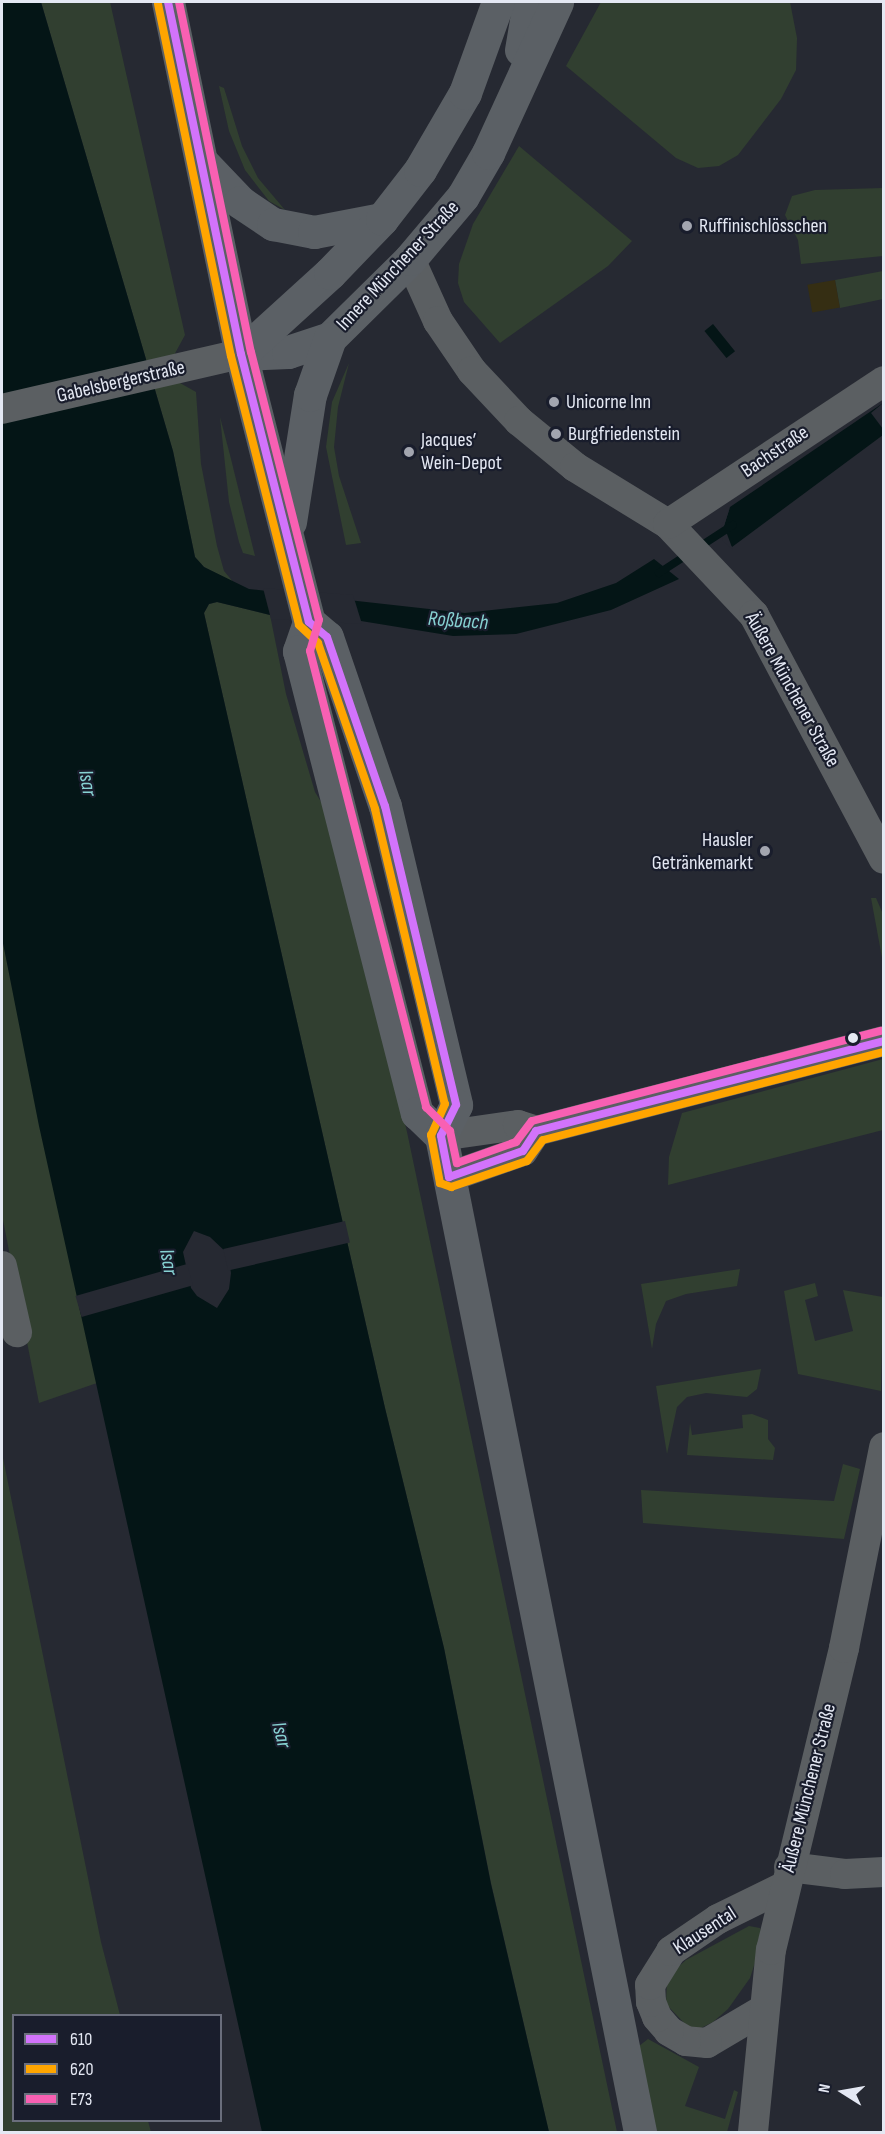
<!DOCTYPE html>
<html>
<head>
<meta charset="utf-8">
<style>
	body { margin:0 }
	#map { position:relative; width:885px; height:2134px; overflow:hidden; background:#262932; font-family:"Sofia Sans Condensed",sans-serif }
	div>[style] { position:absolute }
	.green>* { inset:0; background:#313f30 }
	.sand>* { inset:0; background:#352e13; transform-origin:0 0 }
	.water>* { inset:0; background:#041516; transform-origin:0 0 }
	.pier>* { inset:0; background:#262932; transform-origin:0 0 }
	.stream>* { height:8px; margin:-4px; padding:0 4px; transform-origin:4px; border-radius:4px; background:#041516 }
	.street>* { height:30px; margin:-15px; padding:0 15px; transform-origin:15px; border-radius:15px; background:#5b5f62 }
	.primary>* { height:33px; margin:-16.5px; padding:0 16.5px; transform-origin:16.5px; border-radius:16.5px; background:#5b6065 }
	.bus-1>* { height:8px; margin:-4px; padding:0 4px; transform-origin:4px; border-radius:4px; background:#d273fb }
	.bus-2>* { height:8px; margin:-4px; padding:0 4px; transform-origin:4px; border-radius:4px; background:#ffa500 }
	.bus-3>* { height:8px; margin:-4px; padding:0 4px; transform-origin:4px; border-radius:4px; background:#f860b3 }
	.dots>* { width:16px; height:16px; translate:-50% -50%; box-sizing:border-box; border:3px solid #191d2c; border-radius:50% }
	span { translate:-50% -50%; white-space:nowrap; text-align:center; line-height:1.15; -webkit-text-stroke:4.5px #191d2c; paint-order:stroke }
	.poi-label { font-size:20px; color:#e4e8f3 }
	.left { translate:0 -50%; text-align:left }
	.right { translate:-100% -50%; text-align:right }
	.street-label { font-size:20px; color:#e4e8f3 }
	.water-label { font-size:21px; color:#87d2d3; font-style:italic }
	.frame { position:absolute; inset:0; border:3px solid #e4e8f3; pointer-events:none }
	.legend { position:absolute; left:12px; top:2014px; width:210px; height:108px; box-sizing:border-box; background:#191d2c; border:2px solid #6a6e7c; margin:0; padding:8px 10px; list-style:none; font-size:18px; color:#e4e8f3 }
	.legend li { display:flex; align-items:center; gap:12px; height:30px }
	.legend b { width:30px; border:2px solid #6a6e7c }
	.north { position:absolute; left:813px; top:2062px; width:60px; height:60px; -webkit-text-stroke:4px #191d2c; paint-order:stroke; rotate:281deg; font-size:16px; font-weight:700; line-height:24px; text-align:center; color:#e4e8f3 }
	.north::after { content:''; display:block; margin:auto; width:21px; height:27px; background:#e4e8f3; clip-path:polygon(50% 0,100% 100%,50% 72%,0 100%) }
</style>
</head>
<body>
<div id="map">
	<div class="green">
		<i style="clip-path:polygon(41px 2px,110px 2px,185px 335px,173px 357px,180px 383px,196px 392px,201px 464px,217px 546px,224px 571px,234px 583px,204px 567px,195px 557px,173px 451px)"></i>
		<i style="clip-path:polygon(601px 2px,790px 2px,797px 38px,796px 70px,781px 99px,738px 155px,719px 166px,698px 168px,676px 158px,566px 66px)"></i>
		<i style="clip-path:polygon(219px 86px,224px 88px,242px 146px,258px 178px,285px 210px,269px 201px,245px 170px,229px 131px)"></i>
		<i style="clip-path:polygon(519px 146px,632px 241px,608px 266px,500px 343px,464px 302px,458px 283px,459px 264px,473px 224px)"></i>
		<i style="clip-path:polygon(883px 188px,883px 256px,801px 264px,798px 240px,785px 215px,792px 196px,815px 190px)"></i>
		<i style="clip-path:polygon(883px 271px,883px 299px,840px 308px,835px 280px)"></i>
		<i style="clip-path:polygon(349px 363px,338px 407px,334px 447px,339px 476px,361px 543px,346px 545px,326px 447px,332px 402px)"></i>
		<i style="clip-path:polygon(220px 417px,230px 455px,255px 556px,243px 553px,239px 542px,229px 502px)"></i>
		<i style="clip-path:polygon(217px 602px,270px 615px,286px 694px,315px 792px,332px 820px,407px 1132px,617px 2132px,549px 2132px,491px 1883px,444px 1648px,385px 1408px,204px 613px,209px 604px)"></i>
		<i style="clip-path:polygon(871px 898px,876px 898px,883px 914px,883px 963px)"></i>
		<i style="clip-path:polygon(2px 938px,97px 1383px,39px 1403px,2px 1215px)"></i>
		<i style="clip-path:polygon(883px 1059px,883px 1130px,668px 1185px,669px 1157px,682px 1113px)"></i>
		<i style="clip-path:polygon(740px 1269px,737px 1286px,686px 1294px,666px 1301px,656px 1324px,652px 1349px,641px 1284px)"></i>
		<i style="clip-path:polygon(815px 1283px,818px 1296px,805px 1300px,815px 1341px,853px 1331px,843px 1290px,883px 1297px,881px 1391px,798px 1374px,784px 1291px)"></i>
		<i style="clip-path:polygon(761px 1369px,757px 1389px,747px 1397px,706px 1393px,687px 1397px,677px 1407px,667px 1454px,656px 1386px)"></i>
		<i style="clip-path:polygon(752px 1414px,768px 1420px,768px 1439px,775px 1448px,773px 1460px,687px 1455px,690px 1423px,692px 1435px,743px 1428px,742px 1415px)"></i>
		<i style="clip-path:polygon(2px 1453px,101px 1942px,120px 2015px,14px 2016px,14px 2120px,148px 2121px,151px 2132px,2px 2132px)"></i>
		<i style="clip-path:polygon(843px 1464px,860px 1469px,844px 1539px,643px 1523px,641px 1490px,834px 1501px)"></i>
		<i style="clip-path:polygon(749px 1926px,760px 1928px,763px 1938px,750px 1978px,728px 2009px,713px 2022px,699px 2029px,687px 2026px,666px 2004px,667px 1977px,686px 1960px)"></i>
		<i style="clip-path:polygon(648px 2039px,699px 2067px,685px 2106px,725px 2119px,734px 2090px,738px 2092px,727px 2132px,656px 2132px,639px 2046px)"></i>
	</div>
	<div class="sand">
		<i style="left:835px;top:280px;width:28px;height:28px;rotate:80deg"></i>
	</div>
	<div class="water">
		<i style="clip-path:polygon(evenodd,2px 2px,41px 2px,173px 451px,195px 557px,204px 567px,249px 589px,465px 613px,557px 603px,616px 583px,654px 559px,679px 579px,611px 610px,516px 634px,453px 636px,361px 621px,270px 615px,217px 602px,209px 604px,204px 613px,385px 1408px,444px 1648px,491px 1884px,549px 2132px,262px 2132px,39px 1126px,2px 938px,2px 2px,194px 1231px,210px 1237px,228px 1254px,231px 1273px,229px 1289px,217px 1308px,197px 1296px,191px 1288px,183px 1252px,194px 1231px)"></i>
		<i style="left:713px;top:324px;width:35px;height:11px;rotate:51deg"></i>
		<i style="clip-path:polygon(883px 403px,883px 435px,732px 547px,726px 540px,724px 526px,730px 507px)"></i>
	</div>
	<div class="pier">
		<i style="clip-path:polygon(883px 403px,883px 429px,871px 413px)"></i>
		<i style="clip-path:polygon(730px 507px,724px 526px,733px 550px,723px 541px,721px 527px)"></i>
		<i style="clip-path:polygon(263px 588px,353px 595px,362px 624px,271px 619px)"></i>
		<i style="left:345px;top:1221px;width:22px;height:125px;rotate:77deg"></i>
		<i style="left:187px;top:1264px;width:22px;height:116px;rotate:74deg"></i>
	</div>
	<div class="stream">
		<i style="left:659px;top:573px;width:88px;rotate:-33deg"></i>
	</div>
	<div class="street">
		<i style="left:410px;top:259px;width:68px;rotate:65.7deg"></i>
		<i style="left:438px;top:321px;width:60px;rotate:55.8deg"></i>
		<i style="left:472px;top:371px;width:69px;rotate:46.8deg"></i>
		<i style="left:519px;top:421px;width:72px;rotate:39.4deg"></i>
		<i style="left:575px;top:467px;width:109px;rotate:31.5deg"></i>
		<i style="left:668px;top:524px;width:125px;rotate:46.6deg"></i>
		<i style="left:754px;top:615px;width:276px;rotate:62deg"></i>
		<i style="left:2px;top:409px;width:245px;rotate:-13deg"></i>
		<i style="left:668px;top:524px;width:259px;rotate:-33.5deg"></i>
		<i style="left:441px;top:1136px;width:78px;rotate:-8.1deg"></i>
		<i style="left:518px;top:1125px;width:19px;rotate:18deg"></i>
		<i style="left:536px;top:1131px;width:359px;rotate:-14.5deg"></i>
		<i style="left:449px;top:1177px;width:78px;rotate:-19.4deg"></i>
		<i style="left:523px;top:1151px;width:24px;rotate:-57deg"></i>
		<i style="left:2px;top:1266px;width:68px;rotate:77.2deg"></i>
		<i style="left:789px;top:1867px;width:56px;rotate:7.1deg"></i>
		<i style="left:845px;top:1874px;width:39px;rotate:-3deg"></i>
		<i style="left:763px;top:2010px;width:65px;rotate:149.5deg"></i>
		<i style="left:707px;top:2043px;width:21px;rotate:-175deg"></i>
		<i style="left:686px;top:2041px;width:20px;rotate:-150deg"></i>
		<i style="left:669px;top:2031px;width:18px;rotate:-131deg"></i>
		<i style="left:657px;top:2017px;width:16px;rotate:-112deg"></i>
		<i style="left:651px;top:2002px;width:17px;rotate:-93deg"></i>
		<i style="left:650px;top:1985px;width:40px;rotate:-58deg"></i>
		<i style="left:671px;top:1951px;width:57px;rotate:-34.2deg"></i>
		<i style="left:718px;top:1919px;width:75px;rotate:-26.2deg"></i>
		<i style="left:753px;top:2132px;width:183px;rotate:-84.4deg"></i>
		<i style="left:771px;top:1950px;width:311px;rotate:-76.4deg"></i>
		<i style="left:844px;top:1648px;width:205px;rotate:-78.7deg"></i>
	</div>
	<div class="primary">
		<i style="left:168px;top:2px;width:359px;rotate:78.3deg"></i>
		<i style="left:241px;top:354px;width:276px;rotate:75.8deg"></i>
		<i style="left:309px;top:622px;width:31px;rotate:109deg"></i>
		<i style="left:299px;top:651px;width:477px;rotate:75.7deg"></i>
		<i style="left:417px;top:1113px;width:33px;rotate:44deg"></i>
		<i style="left:521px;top:50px;width:49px;rotate:-80.5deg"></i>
		<i style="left:204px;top:164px;width:52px;rotate:46.5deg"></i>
		<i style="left:240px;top:202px;width:40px;rotate:34deg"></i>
		<i style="left:273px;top:224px;width:42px;rotate:11deg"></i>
		<i style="left:314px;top:232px;width:69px;rotate:-10.8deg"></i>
		<i style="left:241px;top:354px;width:47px;rotate:-2.4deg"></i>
		<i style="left:288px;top:352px;width:44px;rotate:-18.4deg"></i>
		<i style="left:330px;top:338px;width:112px;rotate:-44.6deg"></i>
		<i style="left:410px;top:259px;width:82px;rotate:-49.9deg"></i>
		<i style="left:463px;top:196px;width:50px;rotate:-59.8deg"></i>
		<i style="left:488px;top:153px;width:166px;rotate:-65.4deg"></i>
		<i style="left:241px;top:354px;width:120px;rotate:-42.3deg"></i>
		<i style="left:330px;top:273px;width:75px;rotate:-46.1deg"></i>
		<i style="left:382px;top:219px;width:62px;rotate:-52.2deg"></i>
		<i style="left:420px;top:170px;width:89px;rotate:-59.7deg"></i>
		<i style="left:465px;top:93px;width:97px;rotate:-70.1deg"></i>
		<i style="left:290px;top:522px;width:129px;rotate:-81.1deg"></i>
		<i style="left:310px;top:395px;width:60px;rotate:-70.7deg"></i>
		<i style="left:309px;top:622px;width:23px;rotate:40deg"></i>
		<i style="left:327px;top:637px;width:179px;rotate:71.1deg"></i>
		<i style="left:385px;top:806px;width:307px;rotate:76.6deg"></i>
		<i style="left:456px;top:1105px;width:34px;rotate:116deg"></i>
		<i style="left:441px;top:1136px;width:1016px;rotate:78.7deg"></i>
	</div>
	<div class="bus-1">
		<i style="left:168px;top:2px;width:359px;rotate:78.3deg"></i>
		<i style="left:241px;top:354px;width:276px;rotate:75.8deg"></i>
		<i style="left:309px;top:622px;width:23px;rotate:40deg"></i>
		<i style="left:327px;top:637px;width:179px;rotate:71.1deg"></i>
		<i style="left:385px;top:806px;width:307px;rotate:76.6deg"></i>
		<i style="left:456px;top:1105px;width:34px;rotate:116deg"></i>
		<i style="left:441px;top:1136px;width:42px;rotate:79deg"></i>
		<i style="left:449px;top:1177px;width:78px;rotate:-19.4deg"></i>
		<i style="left:523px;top:1151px;width:24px;rotate:-57deg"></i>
		<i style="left:536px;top:1131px;width:359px;rotate:-14.5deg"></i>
	</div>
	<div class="bus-2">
		<i style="left:158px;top:4px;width:359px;rotate:78.3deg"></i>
		<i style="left:231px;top:356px;width:277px;rotate:75.8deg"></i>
		<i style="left:299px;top:625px;width:26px;rotate:43deg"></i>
		<i style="left:318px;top:643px;width:176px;rotate:71deg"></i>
		<i style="left:375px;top:809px;width:303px;rotate:76.7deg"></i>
		<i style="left:445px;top:1104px;width:34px;rotate:114deg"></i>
		<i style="left:431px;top:1135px;width:49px;rotate:79.4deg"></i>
		<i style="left:440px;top:1183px;width:12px;rotate:20deg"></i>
		<i style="left:451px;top:1187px;width:80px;rotate:-18.9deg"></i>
		<i style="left:527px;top:1161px;width:26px;rotate:-53deg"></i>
		<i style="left:543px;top:1140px;width:352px;rotate:-14.5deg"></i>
	</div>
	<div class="bus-3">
		<i style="left:179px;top:2px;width:357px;rotate:78.4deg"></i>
		<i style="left:251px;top:352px;width:276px;rotate:75.8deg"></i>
		<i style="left:319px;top:620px;width:32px;rotate:106deg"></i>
		<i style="left:310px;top:651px;width:471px;rotate:75.7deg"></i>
		<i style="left:426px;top:1107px;width:34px;rotate:45deg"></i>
		<i style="left:450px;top:1131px;width:33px;rotate:78deg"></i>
		<i style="left:457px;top:1163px;width:63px;rotate:-19.6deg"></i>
		<i style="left:516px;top:1142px;width:26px;rotate:-53deg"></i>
		<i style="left:532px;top:1121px;width:360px;rotate:-14.5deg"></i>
	</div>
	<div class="dots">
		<i style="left:687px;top:226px;background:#a2a5af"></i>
		<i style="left:554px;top:402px;background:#a2a5af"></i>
		<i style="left:556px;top:434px;background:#a2a5af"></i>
		<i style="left:409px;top:452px;background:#a2a5af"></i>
		<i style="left:765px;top:851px;background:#a2a5af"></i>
		<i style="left:853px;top:1038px;background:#e4e8f3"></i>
	</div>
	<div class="poi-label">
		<span class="left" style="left:699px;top:226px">Ruffinischlösschen</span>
		<span class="left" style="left:566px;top:402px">Unicorne Inn</span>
		<span class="left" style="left:568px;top:434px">Burgfriedenstein</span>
		<span class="left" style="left:421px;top:452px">Jacques’<br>Wein-Depot</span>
		<span class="right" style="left:753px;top:852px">Hausler<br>Getränkemarkt</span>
	</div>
	<div class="street-label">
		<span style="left:398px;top:266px;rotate:-47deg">Innere Münchener Straße</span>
		<span style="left:121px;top:382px;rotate:-13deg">Gabelsbergerstraße</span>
		<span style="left:775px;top:452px;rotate:-34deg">Bachstraße</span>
		<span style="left:792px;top:690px;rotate:61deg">Äußere Münchener Straße</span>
		<span style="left:809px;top:1788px;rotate:-76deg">Äußere Münchener Straße</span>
		<span style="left:705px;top:1931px;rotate:-33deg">Klausental</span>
	</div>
	<div class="water-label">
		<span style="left:458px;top:621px;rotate:4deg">Roßbach</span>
		<span style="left:87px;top:783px;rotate:80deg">Isar</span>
		<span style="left:168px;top:1262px;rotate:80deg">Isar</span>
		<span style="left:281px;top:1735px;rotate:76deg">Isar</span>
	</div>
	<div class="frame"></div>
	<ul class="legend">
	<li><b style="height:8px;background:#d273fb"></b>610</li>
	<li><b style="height:8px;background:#ffa500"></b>620</li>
	<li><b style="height:8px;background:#f860b3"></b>E73</li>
	</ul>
	<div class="north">N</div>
</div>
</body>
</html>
